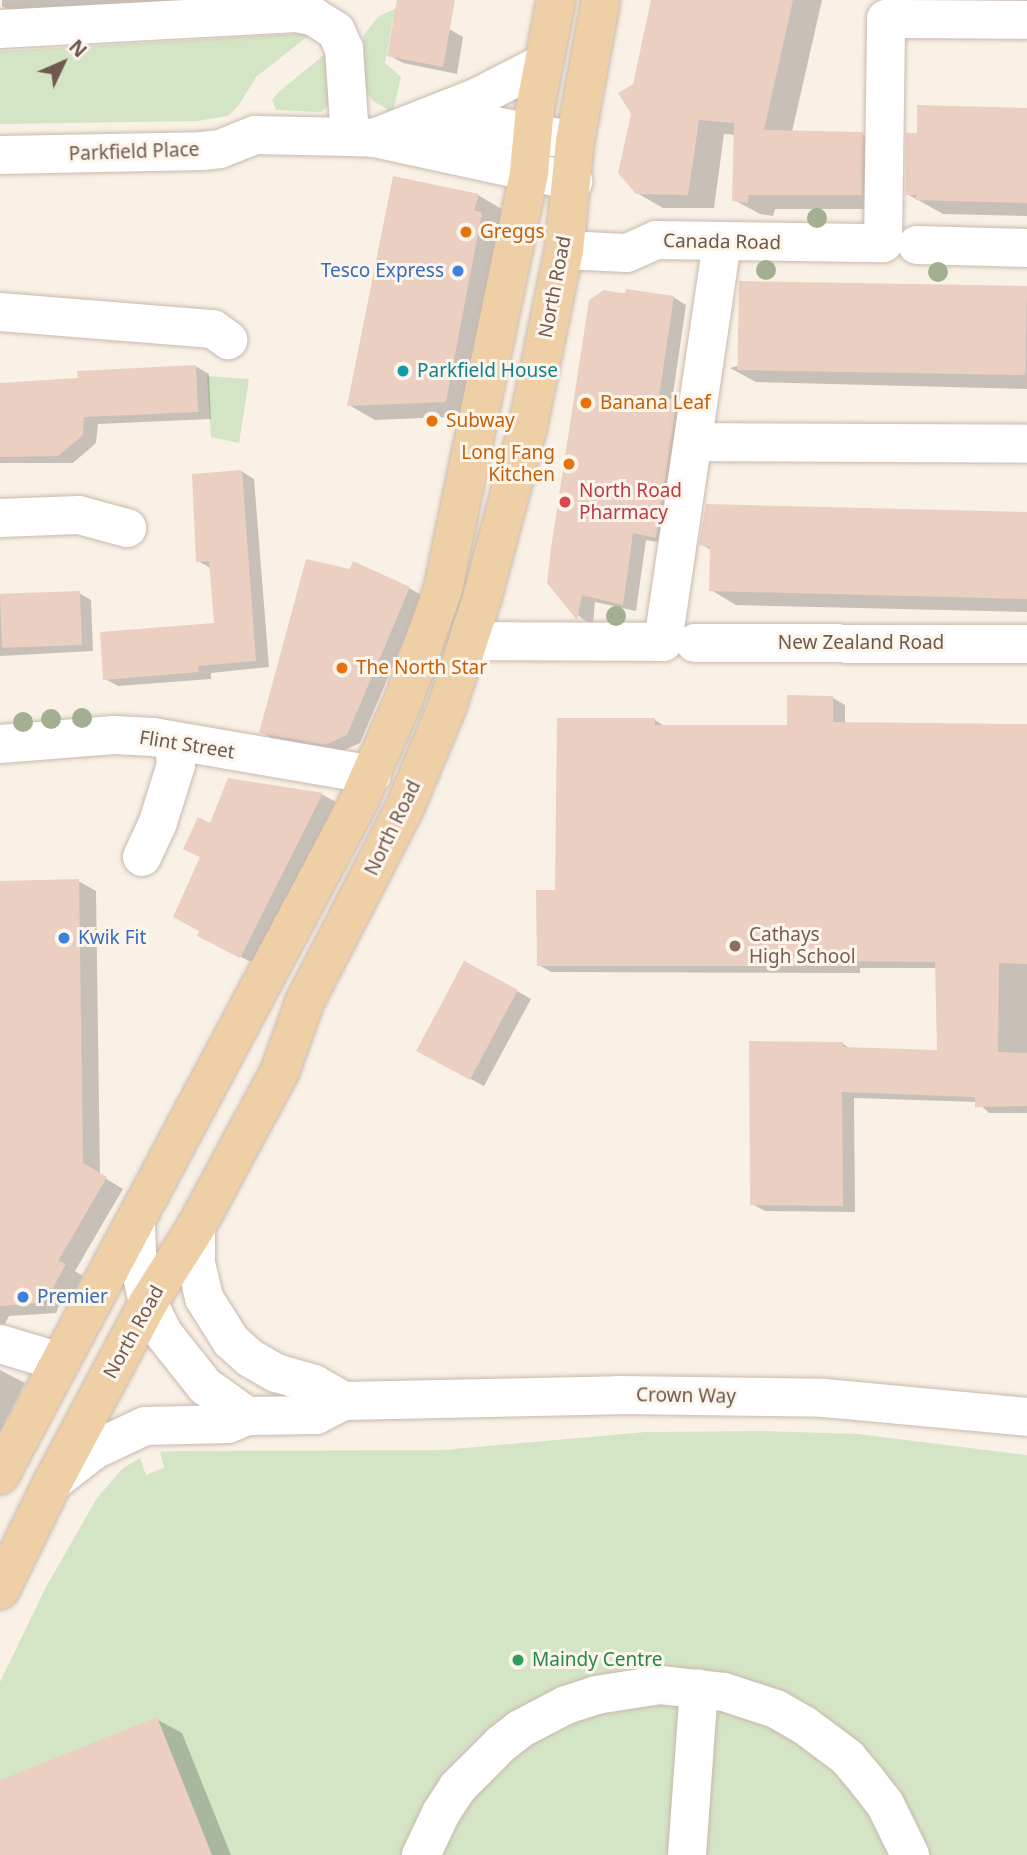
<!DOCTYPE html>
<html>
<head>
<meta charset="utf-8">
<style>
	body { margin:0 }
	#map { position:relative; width:1027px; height:1855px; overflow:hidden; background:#f9f1e6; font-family:"Noto Sans",sans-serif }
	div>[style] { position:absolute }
	.green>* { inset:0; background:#d4e5c6 }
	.shadow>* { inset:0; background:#0003 }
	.building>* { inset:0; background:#ebcfc1; transform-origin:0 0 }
	.roads { filter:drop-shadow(0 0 2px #c9b8ad) drop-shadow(0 0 2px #c9b8ad) }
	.minor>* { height:38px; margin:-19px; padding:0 19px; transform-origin:19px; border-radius:19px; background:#fff }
	.major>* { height:38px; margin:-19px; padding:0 19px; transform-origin:19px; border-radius:19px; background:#efd0a6 }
	.trees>* { width:20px; height:20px; margin:-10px; border-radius:50%; background:#a2af91 }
	.dots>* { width:19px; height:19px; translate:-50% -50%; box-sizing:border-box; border:4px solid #fcf5eb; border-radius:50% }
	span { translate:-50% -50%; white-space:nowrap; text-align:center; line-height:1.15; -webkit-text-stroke:6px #fcf5eb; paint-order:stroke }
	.street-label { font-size:19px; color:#6f584e }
	.food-label { font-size:19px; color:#c56008 }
	.left { translate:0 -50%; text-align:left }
	.right { translate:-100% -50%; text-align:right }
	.shop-label { font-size:19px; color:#366cbe }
	.culture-label { font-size:19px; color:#0d838f }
	.health-label { font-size:19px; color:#be3a42 }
	.education-label { font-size:19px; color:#785e54 }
	.leisure-label { font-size:19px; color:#27864d }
	.north { position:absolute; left:28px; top:28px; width:70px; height:70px; -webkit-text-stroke:5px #fcf5eb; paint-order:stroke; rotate:46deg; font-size:19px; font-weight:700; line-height:28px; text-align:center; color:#6f584e }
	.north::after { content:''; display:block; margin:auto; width:24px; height:32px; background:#6f584e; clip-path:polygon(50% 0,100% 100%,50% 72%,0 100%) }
</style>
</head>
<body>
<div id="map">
	<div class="green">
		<i style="clip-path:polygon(414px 0,393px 20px,385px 63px,401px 77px,392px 116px,386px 114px,387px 109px,373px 101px,366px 92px,363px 36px,379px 16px)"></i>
		<i style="clip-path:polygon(312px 33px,256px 77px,239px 105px,228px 116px,197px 121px,0 124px,0 51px)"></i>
		<i style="clip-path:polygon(326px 53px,329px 105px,321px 112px,276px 110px,272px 100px,280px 91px)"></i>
		<i style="clip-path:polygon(207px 376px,249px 379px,239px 443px,211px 437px)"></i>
		<i style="clip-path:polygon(763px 1431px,858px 1434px,1027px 1455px,1027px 1855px,0 1855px,0 1682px,46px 1587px,97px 1498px,123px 1468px,140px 1458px,146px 1475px,164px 1468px,160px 1452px,174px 1451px,443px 1450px,646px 1432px)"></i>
	</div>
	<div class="shadow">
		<i style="clip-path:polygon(2px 0,279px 0,18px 15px,2px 6px)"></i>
		<i style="clip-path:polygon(653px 0,822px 0,792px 132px,862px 134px,888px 148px,887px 209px,775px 209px,773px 216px,760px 214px,734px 200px,736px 135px,724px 134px,714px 208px,663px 208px,637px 193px,635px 85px)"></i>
		<i style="clip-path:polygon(898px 0,1027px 0,1027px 5px)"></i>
		<i style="clip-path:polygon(449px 29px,463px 37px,457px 74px,403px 63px,389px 55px)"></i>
		<i style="clip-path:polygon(1027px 109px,1027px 216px,943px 214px,907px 194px,919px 135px)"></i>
		<i style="clip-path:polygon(478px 195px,503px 210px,472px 416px,375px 420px,349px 405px)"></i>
		<i style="clip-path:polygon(1027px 290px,1027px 389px,756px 382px,730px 368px)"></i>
		<i style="clip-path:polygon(605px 292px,673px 297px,686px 305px,672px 401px,689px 410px,669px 544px,646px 540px,636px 611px,595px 602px,593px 625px,581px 618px,549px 582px)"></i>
		<i style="clip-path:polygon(195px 366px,209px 374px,211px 419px,98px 424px,96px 443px,73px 463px,0 463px,0 385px,80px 380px)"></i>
		<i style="clip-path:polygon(241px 471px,254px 479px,269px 667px,211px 673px,211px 679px,118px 686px,105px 679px,216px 625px,212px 569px,198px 561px)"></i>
		<i style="clip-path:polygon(1027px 513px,1027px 612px,736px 605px,711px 590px,711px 550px,701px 544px)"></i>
		<i style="clip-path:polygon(409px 588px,423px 596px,360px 743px,340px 752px,275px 740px,261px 732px)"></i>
		<i style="clip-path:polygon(79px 593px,91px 600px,93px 651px,0 656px,0 597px)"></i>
		<i style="clip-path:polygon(833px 698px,845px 705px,845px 724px,1027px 727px,1027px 1113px,989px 1113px,977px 1102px,854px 1098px,855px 1212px,765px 1211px,752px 1204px,843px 1044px,851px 1049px,939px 1051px,936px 968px,860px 968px,860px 973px,551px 972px,539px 965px,557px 892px,655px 720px,666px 727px,788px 727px)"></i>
		<i style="clip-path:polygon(229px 780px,323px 795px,336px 802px,255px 964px,213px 943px,202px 858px,185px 849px,211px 825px)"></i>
		<i style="clip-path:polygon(78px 881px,96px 891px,100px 1175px,123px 1189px,75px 1271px,83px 1276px,66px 1306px,59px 1306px,56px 1313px,9px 1316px,0 1333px,0 883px)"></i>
		<i style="clip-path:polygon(517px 991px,531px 999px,484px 1086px,432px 1059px)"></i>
		<i style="clip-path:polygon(0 1370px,25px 1383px,0 1432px)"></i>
		<i style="clip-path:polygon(156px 1719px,182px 1733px,231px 1855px,0 1855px,0 1782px)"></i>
	</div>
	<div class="building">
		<i style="clip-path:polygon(397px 0,455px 0,443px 67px,387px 56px)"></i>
		<i style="clip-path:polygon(651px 0,793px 0,764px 130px,863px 132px,862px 195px,749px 195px,748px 203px,732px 201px,734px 123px,699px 120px,688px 195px,636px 194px,618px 173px,631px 114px,618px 93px,633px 84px)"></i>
		<i style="clip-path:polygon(917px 105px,1027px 108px,1027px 203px,915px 200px,916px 195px,906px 195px,906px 133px,917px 133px)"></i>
		<i style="clip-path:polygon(393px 176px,479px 194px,474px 210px,482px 213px,446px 402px,347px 406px)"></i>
		<i style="left:739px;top:281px;width:288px;height:89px;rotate:1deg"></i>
		<i style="clip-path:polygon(626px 289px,674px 296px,659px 397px,677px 400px,656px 538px,633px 533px,623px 605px,582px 595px,577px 620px,547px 583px,551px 548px,589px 300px,604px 290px,625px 294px)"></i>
		<i style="clip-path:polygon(196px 365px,198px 412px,84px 417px,83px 435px,58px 456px,0 457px,0 383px,78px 378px,77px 371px)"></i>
		<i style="clip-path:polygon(242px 470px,256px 661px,198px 666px,199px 672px,103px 680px,100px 632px,214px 623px,209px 561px,196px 562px,192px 474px)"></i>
		<i style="clip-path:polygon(706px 504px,1027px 512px,1027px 599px,709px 591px,710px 547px,699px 545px)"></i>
		<i style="clip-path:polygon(306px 559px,350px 569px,353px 561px,410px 587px,347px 735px,325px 745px,259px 733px)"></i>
		<i style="left:80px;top:591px;width:54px;height:80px;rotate:88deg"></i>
		<i style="clip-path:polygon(787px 695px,833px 696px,833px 722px,1027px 724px,1027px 964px,999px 963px,998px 1052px,1027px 1053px,1027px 1106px,975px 1107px,975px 1097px,842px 1092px,843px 1206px,750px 1205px,749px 1041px,843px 1042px,843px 1047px,937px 1050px,935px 962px,848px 961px,848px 966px,537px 966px,536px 890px,555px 890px,557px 718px,655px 718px,655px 725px,787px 725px)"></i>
		<i style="clip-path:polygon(228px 778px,323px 793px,240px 958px,197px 936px,199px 931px,173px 917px,200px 857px,183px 849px,198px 817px,210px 823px)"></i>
		<i style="clip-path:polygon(79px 879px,83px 1163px,107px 1177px,58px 1261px,66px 1264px,48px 1297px,41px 1297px,38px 1303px,0 1306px,0 881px)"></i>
		<i style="left:464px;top:961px;width:61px;height:102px;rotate:28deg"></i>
		<i style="clip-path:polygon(157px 1717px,212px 1855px,0 1855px,0 1780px)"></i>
	</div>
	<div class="roads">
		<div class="minor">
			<i style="left:0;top:29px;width:297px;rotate:-3.1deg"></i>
			<i style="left:297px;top:13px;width:17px;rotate:13deg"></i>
			<i style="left:314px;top:17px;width:26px;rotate:32deg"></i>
			<i style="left:336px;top:31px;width:20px;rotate:66deg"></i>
			<i style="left:344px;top:49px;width:88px;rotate:86.1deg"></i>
			<i style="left:436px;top:115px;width:141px;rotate:10.6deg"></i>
			<i style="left:374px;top:138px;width:112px;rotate:-21.5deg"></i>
			<i style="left:478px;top:97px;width:74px;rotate:-27.3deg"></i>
			<i style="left:0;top:155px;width:202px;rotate:-1.1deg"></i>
			<i style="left:202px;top:151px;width:18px;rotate:-6deg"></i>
			<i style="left:220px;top:149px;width:38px;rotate:-22deg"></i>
			<i style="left:255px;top:135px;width:95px;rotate:1.2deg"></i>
			<i style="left:350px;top:137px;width:24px;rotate:2deg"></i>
			<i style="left:374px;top:138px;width:204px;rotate:12.2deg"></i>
			<i style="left:917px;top:245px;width:110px;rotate:1.6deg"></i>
			<i style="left:564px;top:250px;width:63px;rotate:2.7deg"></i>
			<i style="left:627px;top:253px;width:32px;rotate:-24deg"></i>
			<i style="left:656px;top:240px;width:227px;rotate:0.8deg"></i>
			<i style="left:883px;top:243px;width:224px;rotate:-89.2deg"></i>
			<i style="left:886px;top:19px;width:141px;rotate:0.4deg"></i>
			<i style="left:0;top:312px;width:214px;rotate:4.6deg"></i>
			<i style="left:213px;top:329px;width:19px;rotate:36deg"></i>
			<i style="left:694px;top:442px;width:333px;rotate:0.3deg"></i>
			<i style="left:0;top:518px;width:79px;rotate:-2.2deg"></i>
			<i style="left:79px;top:515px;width:50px;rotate:15.2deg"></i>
			<i style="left:469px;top:641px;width:194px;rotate:0.3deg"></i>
			<i style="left:663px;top:642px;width:403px;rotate:-81.6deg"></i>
			<i style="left:695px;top:643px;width:332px;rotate:0.2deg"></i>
			<i style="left:0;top:744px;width:114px;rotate:-4.5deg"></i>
			<i style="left:114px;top:735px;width:39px;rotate:3deg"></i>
			<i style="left:153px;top:737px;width:222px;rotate:9.8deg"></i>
			<i style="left:142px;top:857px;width:38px;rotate:-65deg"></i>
			<i style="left:158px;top:822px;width:60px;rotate:-72.5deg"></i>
			<i style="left:176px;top:765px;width:23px;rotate:-95deg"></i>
			<i style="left:136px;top:1223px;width:31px;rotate:88deg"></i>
			<i style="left:137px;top:1254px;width:50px;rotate:77.3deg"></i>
			<i style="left:148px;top:1303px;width:34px;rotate:63deg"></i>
			<i style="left:163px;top:1333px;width:68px;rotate:51.6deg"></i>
			<i style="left:205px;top:1386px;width:52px;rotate:35.5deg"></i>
			<i style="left:196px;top:1227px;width:36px;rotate:90deg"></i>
			<i style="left:196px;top:1263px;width:36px;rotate:77deg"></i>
			<i style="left:204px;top:1298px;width:51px;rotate:57.9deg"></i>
			<i style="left:231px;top:1341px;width:25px;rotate:42deg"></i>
			<i style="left:250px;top:1358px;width:30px;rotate:30deg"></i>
			<i style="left:276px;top:1373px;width:40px;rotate:16deg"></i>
			<i style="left:314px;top:1384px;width:34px;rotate:30deg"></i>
			<i style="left:0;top:1344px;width:63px;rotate:16.7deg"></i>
			<i style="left:53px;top:1482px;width:52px;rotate:-38deg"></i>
			<i style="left:94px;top:1450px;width:56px;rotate:-25.2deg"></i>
			<i style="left:145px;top:1426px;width:83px;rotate:-1.4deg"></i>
			<i style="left:228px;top:1424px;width:21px;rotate:-23deg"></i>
			<i style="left:247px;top:1416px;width:69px;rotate:-0.8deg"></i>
			<i style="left:316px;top:1415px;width:31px;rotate:-27deg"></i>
			<i style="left:344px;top:1401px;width:275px;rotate:-1.2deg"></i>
			<i style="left:619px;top:1395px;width:205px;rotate:0.8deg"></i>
			<i style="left:824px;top:1398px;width:204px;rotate:5.3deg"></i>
			<i style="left:421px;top:1855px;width:47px;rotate:-64.5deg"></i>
			<i style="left:441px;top:1813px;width:30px;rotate:-57deg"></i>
			<i style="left:457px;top:1788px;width:62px;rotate:-45deg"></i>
			<i style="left:501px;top:1744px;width:24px;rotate:-38deg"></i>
			<i style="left:520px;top:1729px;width:52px;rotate:-27.6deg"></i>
			<i style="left:566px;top:1705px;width:32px;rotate:-18deg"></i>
			<i style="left:596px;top:1695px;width:65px;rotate:-8.9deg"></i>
			<i style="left:660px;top:1685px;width:64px;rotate:6.2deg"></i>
			<i style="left:724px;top:1692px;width:55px;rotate:18.1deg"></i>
			<i style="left:776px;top:1709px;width:32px;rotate:30deg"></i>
			<i style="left:804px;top:1725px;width:54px;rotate:36.7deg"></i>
			<i style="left:847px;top:1757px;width:31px;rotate:50deg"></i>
			<i style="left:867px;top:1781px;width:29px;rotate:52deg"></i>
			<i style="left:885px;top:1804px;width:57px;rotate:63.9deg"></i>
			<i style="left:687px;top:1855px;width:167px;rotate:-85.9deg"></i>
		</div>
		<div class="major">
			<i style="left:0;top:1475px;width:764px;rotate:-61.96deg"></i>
			<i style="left:359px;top:801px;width:109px;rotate:-66.3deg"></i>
			<i style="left:403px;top:701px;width:119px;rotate:-70.3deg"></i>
			<i style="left:443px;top:589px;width:426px;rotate:-78.3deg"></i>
			<i style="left:529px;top:172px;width:63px;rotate:-84.6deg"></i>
			<i style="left:535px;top:109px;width:111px;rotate:-79.1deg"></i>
			<i style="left:0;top:1590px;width:120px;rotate:-63.9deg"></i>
			<i style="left:53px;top:1482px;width:203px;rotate:-62deg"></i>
			<i style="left:148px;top:1303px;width:90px;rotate:-57.7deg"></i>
			<i style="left:196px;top:1227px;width:177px;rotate:-61.7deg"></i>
			<i style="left:280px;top:1071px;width:74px;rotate:-70.3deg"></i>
			<i style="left:305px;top:1001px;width:218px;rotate:-62.7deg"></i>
			<i style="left:405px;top:807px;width:108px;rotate:-67.2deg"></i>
			<i style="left:447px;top:707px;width:114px;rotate:-72.2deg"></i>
			<i style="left:482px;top:598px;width:174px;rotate:-75deg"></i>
			<i style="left:527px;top:430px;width:184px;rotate:-78.4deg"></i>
			<i style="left:564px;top:250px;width:110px;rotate:-84.2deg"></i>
			<i style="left:575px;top:141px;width:143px;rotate:-79.6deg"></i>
		</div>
	</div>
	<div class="trees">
		<i style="left:817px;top:218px"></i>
		<i style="left:766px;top:270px"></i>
		<i style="left:938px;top:272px"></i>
		<i style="left:616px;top:616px"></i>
		<i style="left:82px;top:718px"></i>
		<i style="left:51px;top:719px"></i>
		<i style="left:23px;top:722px"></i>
	</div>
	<div class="dots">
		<i style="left:466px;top:232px;background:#e8710a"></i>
		<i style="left:458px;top:271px;background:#3f7fe0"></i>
		<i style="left:403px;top:371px;background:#0f9aa8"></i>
		<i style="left:586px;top:403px;background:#e8710a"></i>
		<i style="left:432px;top:421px;background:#e8710a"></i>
		<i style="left:569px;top:464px;background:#e8710a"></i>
		<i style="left:565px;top:502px;background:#e0444e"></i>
		<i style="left:342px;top:668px;background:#e8710a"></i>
		<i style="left:64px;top:938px;background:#3f7fe0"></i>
		<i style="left:735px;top:946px;background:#8d6e63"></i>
		<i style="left:23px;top:1297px;background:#3f7fe0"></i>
		<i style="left:518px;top:1660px;background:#2e9e5b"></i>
	</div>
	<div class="street-label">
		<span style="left:134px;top:152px;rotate:-2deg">Parkfield Place</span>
		<span style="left:722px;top:242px;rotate:1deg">Canada Road</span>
		<span style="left:555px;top:287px;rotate:-79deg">North Road</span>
		<span style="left:861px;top:643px">New Zealand Road</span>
		<span style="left:187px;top:745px;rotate:9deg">Flint Street</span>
		<span style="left:393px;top:828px;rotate:-64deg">North Road</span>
		<span style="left:134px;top:1332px;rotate:-61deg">North Road</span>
		<span style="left:686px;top:1396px;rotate:1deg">Crown Way</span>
	</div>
	<div class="food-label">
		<span class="left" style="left:480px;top:232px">Greggs</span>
		<span class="left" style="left:600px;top:403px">Banana Leaf</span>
		<span class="left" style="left:446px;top:421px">Subway</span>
		<span class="right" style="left:555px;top:464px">Long Fang<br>Kitchen</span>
		<span class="left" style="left:356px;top:668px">The North Star</span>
	</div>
	<div class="shop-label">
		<span class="right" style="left:444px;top:271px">Tesco Express</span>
		<span class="left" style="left:78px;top:938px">Kwik Fit</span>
		<span class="left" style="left:37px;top:1297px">Premier</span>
	</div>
	<div class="culture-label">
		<span class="left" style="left:417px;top:371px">Parkfield House</span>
	</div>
	<div class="health-label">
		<span class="left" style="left:579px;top:502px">North Road<br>Pharmacy</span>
	</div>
	<div class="education-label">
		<span class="left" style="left:749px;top:946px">Cathays<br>High School</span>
	</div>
	<div class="leisure-label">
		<span class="left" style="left:532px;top:1660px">Maindy Centre</span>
	</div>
	<div class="north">N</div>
</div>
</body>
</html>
